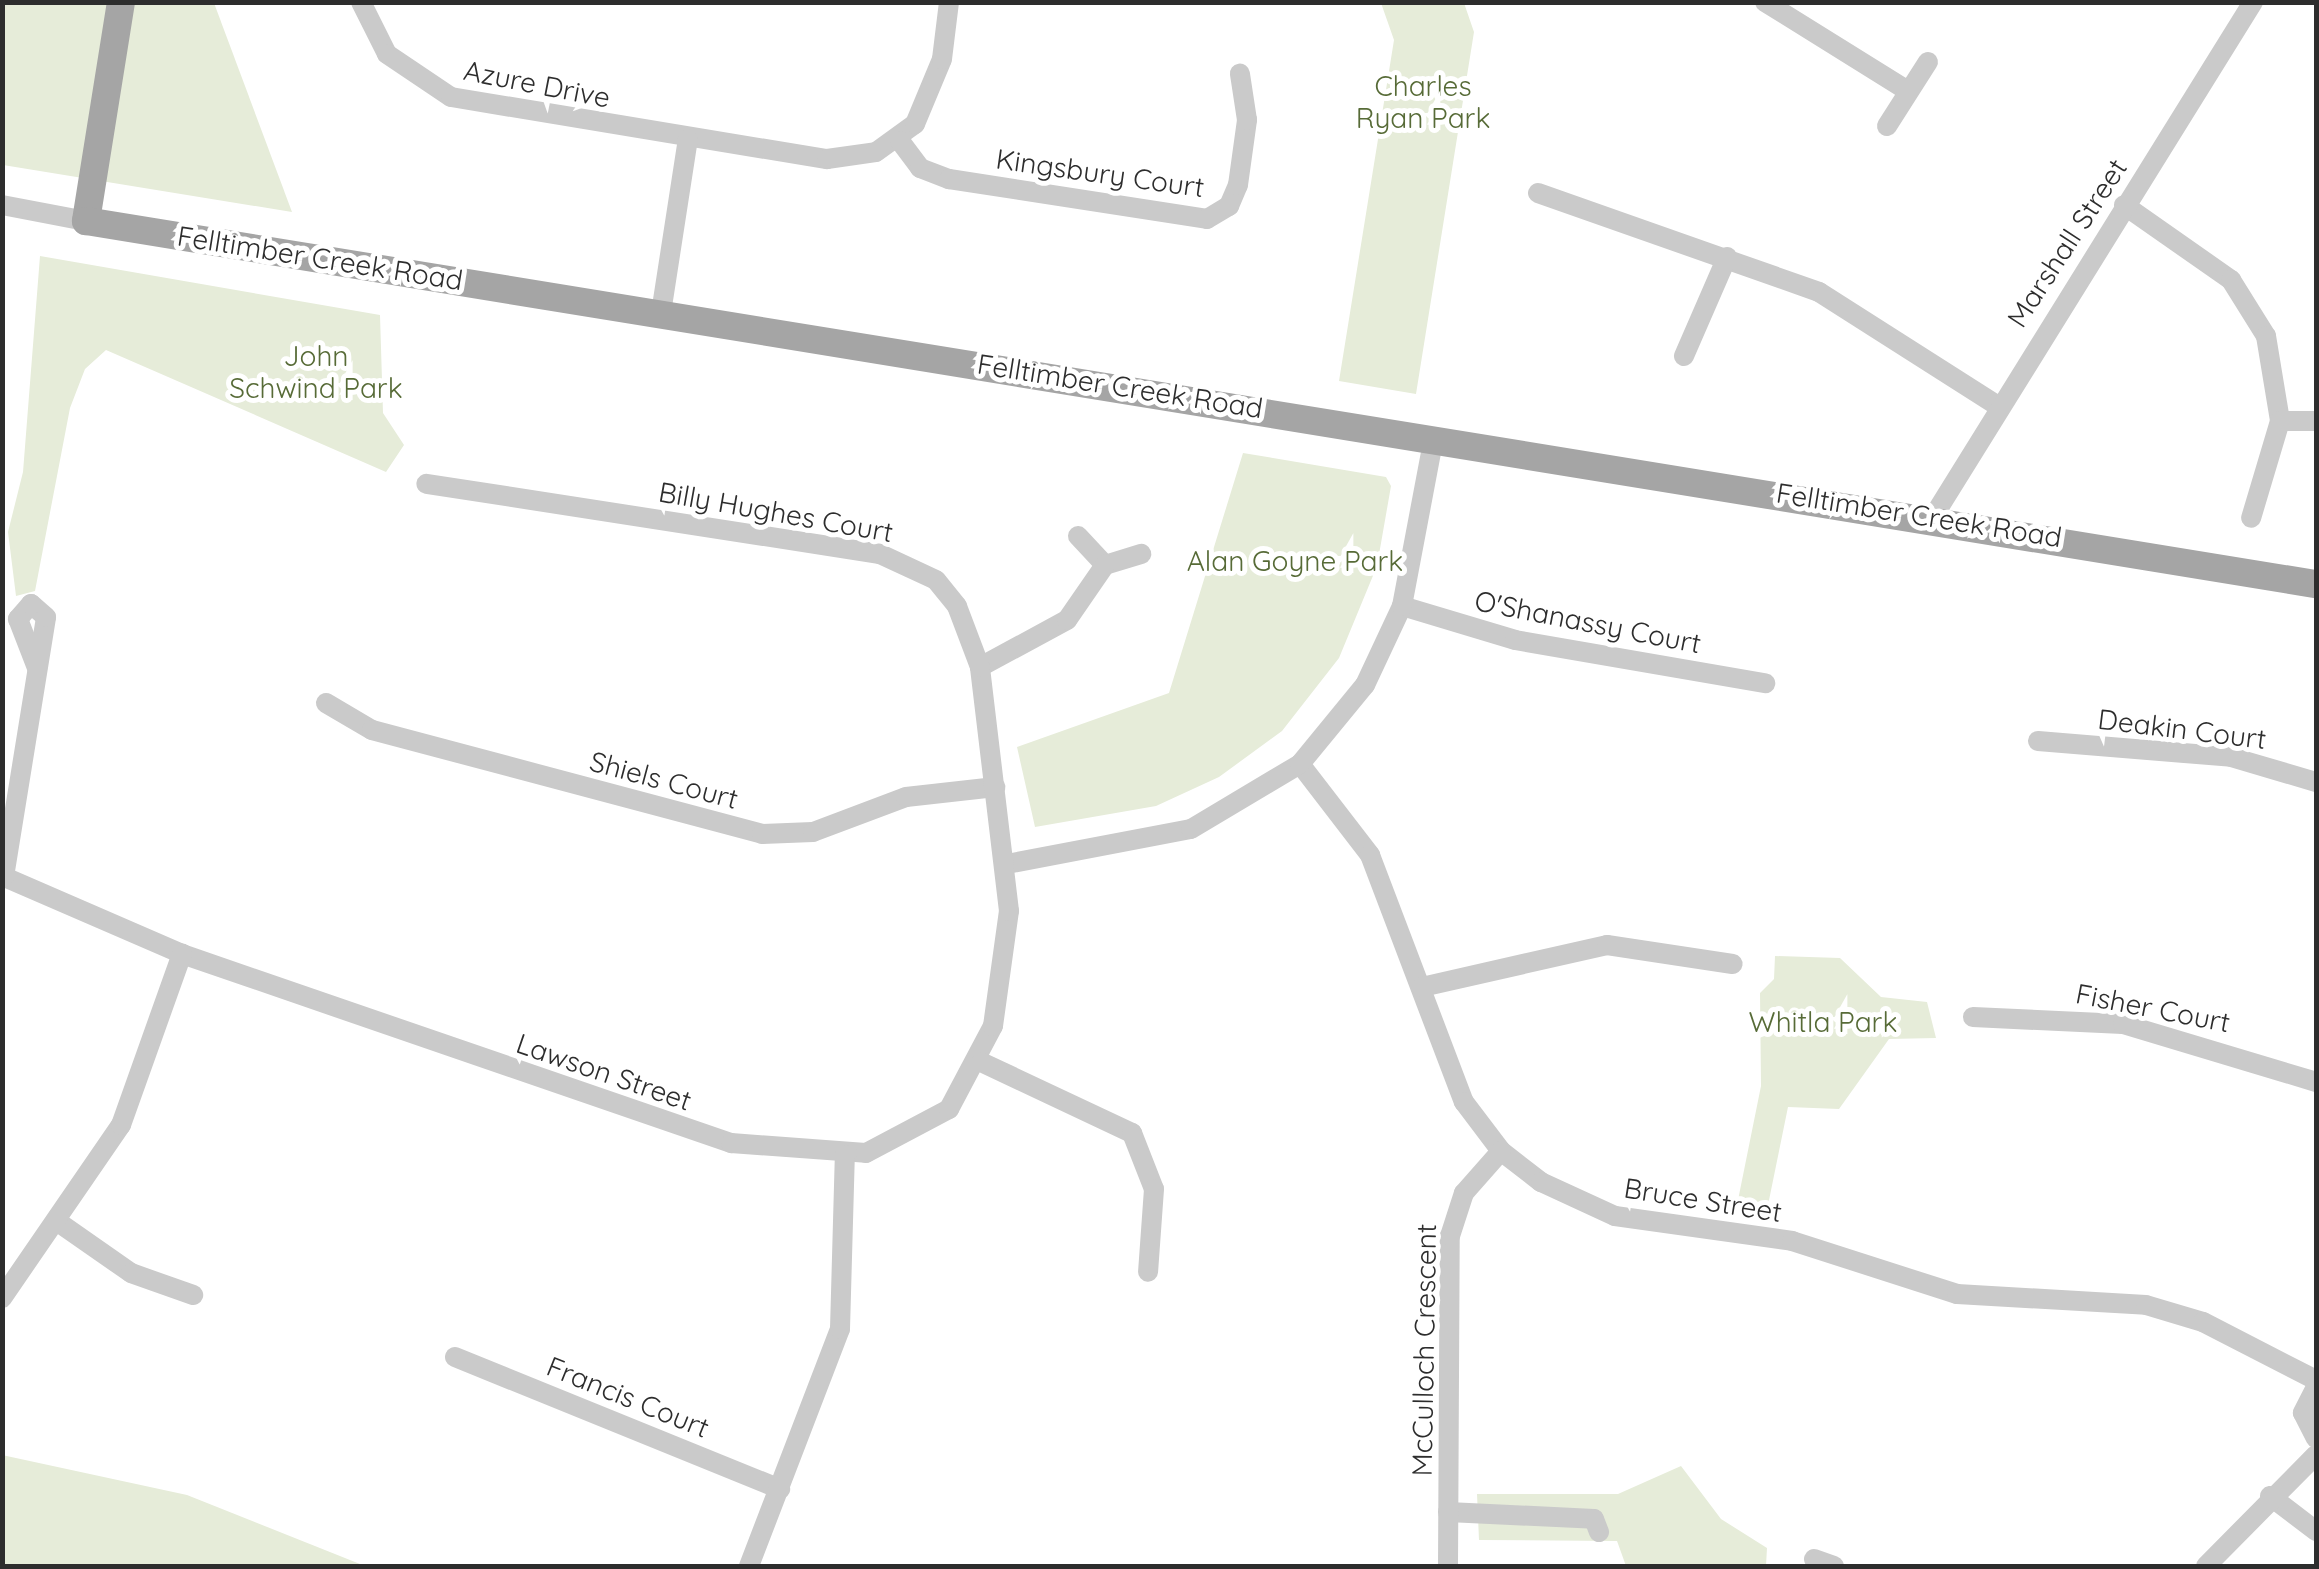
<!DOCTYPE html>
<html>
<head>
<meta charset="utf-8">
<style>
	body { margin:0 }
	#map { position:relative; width:2319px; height:1569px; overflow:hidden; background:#fff; font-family:Quicksand,sans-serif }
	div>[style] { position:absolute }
	.green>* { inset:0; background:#e6ecd9 }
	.minor>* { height:20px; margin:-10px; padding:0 10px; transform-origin:10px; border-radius:10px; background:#cacaca }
	.major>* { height:28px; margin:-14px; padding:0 14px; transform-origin:14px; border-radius:14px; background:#a5a5a5 }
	span { translate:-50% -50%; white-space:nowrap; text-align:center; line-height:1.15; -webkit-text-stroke:10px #fff; paint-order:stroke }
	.street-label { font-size:28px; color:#2d2d2d }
	.park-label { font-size:28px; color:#576b37 }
	.frame { position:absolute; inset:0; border:5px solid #2d2d2d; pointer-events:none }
</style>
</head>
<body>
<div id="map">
	<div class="green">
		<i style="clip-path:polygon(2px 3px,214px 3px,292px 212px,3px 165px)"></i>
		<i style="clip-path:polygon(1381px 3px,1464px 3px,1474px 32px,1416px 394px,1339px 381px,1394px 40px)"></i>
		<i style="clip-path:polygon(40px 256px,380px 315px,383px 413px,404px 445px,386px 472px,106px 350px,85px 369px,70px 408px,35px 591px,16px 596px,8px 532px,23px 472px)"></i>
		<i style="clip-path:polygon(1243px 453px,1386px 477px,1391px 486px,1377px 566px,1339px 658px,1282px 731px,1219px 777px,1156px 806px,1035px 827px,1017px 747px,1169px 693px)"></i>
		<i style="clip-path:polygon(1775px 956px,1840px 958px,1881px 997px,1927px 1002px,1936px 1038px,1889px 1039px,1839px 1109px,1788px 1107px,1767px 1210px,1737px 1205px,1761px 1086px,1760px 993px,1774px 979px)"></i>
		<i style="clip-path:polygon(2px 1455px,187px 1495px,365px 1566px,3px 1566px)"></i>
		<i style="clip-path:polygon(1681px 1466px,1721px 1519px,1767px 1548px,1766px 1566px,1626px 1566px,1617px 1541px,1479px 1540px,1477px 1494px,1618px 1494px)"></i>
	</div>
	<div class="minor">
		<i style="left:361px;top:2px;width:58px;rotate:63.4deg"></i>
		<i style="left:387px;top:54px;width:77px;rotate:33.9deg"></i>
		<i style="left:451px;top:97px;width:381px;rotate:9.4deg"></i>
		<i style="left:827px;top:159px;width:49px;rotate:-8.1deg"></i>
		<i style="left:876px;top:152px;width:48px;rotate:-35.7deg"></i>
		<i style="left:915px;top:124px;width:70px;rotate:-67.4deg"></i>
		<i style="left:942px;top:59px;width:57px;rotate:-83deg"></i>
		<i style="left:1765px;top:2px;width:168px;rotate:31.9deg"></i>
		<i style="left:1887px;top:126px;width:76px;rotate:-57.4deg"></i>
		<i style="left:900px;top:141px;width:34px;rotate:53deg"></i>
		<i style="left:920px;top:168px;width:31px;rotate:21deg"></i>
		<i style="left:949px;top:179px;width:261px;rotate:8.8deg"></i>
		<i style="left:1207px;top:219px;width:26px;rotate:-31deg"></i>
		<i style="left:1229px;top:206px;width:23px;rotate:-67deg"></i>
		<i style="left:1238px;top:185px;width:66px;rotate:-82.1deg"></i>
		<i style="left:1247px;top:120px;width:47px;rotate:-98.7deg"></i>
		<i style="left:1538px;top:193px;width:298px;rotate:19.4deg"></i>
		<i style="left:1819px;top:292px;width:209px;rotate:32.5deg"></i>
		<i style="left:2px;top:205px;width:86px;rotate:10.8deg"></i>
		<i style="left:2124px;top:205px;width:131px;rotate:35deg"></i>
		<i style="left:2231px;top:280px;width:66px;rotate:58deg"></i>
		<i style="left:2266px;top:336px;width:86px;rotate:80.6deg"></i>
		<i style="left:2280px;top:421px;width:101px;rotate:106.6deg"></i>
		<i style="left:661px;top:313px;width:176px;rotate:-81.2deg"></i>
		<i style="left:1684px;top:356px;width:108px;rotate:-66.5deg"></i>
		<i style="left:2280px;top:421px;width:36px"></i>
		<i style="left:1933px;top:517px;width:606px;rotate:-58.14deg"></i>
		<i style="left:1078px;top:536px;width:40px;rotate:47deg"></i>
		<i style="left:1105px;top:565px;width:38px;rotate:-17deg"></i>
		<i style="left:1402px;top:606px;width:118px;rotate:16.7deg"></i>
		<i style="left:1515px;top:640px;width:254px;rotate:9.8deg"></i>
		<i style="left:980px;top:667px;width:99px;rotate:-28.4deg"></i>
		<i style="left:1067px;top:620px;width:67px;rotate:-55.4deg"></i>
		<i style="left:326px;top:703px;width:53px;rotate:30.4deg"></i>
		<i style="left:372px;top:730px;width:404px;rotate:14.9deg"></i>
		<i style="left:762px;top:834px;width:51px;rotate:-2.2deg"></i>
		<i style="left:813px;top:832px;width:99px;rotate:-20.6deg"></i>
		<i style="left:906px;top:797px;width:90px;rotate:-6.4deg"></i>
		<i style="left:2038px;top:741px;width:194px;rotate:4.7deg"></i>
		<i style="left:2231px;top:757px;width:89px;rotate:16.4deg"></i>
		<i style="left:1300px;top:764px;width:115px;rotate:52.4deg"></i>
		<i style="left:1370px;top:855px;width:264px;rotate:69.2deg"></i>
		<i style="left:1464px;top:1102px;width:61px;rotate:52.9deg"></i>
		<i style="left:1501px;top:1151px;width:51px;rotate:37.8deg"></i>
		<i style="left:1541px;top:1182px;width:81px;rotate:24.7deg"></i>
		<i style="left:1615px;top:1216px;width:179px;rotate:8deg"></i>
		<i style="left:1792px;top:1241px;width:173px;rotate:17.8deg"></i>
		<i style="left:1957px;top:1294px;width:189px;rotate:3.3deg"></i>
		<i style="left:2146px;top:1305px;width:59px;rotate:16.6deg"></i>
		<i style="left:2203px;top:1322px;width:127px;rotate:27.2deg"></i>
		<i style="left:1007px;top:864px;width:187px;rotate:-10.8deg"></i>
		<i style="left:1191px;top:829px;width:127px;rotate:-30.8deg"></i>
		<i style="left:1300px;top:764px;width:102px;rotate:-50.6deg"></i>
		<i style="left:1365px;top:685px;width:87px;rotate:-64.9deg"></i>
		<i style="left:1402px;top:606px;width:172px;rotate:-79.3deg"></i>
		<i style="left:2px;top:876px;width:196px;rotate:23.4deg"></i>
		<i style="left:182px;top:954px;width:581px;rotate:19deg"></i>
		<i style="left:731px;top:1143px;width:135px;rotate:4.2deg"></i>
		<i style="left:866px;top:1153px;width:94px;rotate:-27.9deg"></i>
		<i style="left:949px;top:1109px;width:94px;rotate:-62.1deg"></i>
		<i style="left:993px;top:1026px;width:116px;rotate:-82.1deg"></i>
		<i style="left:1009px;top:911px;width:246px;rotate:-96.8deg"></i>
		<i style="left:980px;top:667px;width:65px;rotate:-110.7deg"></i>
		<i style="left:957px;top:606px;width:33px;rotate:-129deg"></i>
		<i style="left:936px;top:580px;width:62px;rotate:-155.1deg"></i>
		<i style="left:880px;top:554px;width:459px;rotate:-171.2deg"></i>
		<i style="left:4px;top:877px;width:263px;rotate:-80.8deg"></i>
		<i style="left:46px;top:617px;width:20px;rotate:-139deg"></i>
		<i style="left:31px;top:604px;width:20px;rotate:131deg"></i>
		<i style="left:18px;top:619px;width:53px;rotate:68.8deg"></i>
		<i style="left:1422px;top:987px;width:190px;rotate:-12.8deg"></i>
		<i style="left:1607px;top:945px;width:127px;rotate:8.6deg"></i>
		<i style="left:1973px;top:1017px;width:150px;rotate:2.7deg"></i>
		<i style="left:2123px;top:1024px;width:202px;rotate:16.7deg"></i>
		<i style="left:981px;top:1062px;width:167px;rotate:25.2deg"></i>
		<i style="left:1132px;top:1133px;width:60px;rotate:68.6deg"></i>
		<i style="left:1154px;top:1189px;width:83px;rotate:94.1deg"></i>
		<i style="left:58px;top:1222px;width:89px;rotate:34.9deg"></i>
		<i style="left:131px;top:1273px;width:66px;rotate:19.5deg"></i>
		<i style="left:2px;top:1298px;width:210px;rotate:-55.5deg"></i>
		<i style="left:121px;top:1125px;width:182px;rotate:-70.4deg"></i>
		<i style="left:455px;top:1357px;width:351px;rotate:22.1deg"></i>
		<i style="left:2316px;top:1387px;width:29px;rotate:117deg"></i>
		<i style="left:2303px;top:1413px;width:28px;rotate:63deg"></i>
		<i style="left:2270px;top:1496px;width:58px;rotate:37.3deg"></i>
		<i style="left:1448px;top:1512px;width:146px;rotate:2.7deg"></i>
		<i style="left:1594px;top:1519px;width:14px;rotate:69deg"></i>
		<i style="left:1814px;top:1559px;width:21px;rotate:19deg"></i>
		<i style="left:749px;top:1566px;width:254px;rotate:-69deg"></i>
		<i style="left:840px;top:1329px;width:174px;rotate:-88.4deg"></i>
		<i style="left:1448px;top:1566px;width:330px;rotate:-89.7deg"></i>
		<i style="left:1450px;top:1236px;width:45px;rotate:-72deg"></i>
		<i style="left:1464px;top:1193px;width:56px;rotate:-48.6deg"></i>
		<i style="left:2206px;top:1566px;width:156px;rotate:-45.3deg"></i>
	</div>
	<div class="major">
		<i style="left:121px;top:2px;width:222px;rotate:99.1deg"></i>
		<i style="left:86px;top:221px;width:2259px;rotate:9.25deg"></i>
	</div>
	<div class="street-label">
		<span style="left:537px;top:84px;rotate:11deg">Azure Drive</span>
		<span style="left:1100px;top:173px;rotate:8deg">Kingsbury Court</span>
		<span style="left:2067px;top:243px;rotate:-57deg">Marshall Street</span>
		<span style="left:320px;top:258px;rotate:9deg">Felltimber Creek Road</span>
		<span style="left:1120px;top:386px;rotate:9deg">Felltimber Creek Road</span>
		<span style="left:776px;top:512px;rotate:10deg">Billy Hughes Court</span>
		<span style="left:1919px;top:515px;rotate:9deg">Felltimber Creek Road</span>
		<span style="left:1588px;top:622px;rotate:11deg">O'Shanassy Court</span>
		<span style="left:2182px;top:729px;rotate:7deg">Deakin Court</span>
		<span style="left:664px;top:780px;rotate:15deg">Shiels Court</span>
		<span style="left:2153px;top:1008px;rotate:11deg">Fisher Court</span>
		<span style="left:604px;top:1072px;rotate:19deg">Lawson Street</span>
		<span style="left:1703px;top:1200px;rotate:9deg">Bruce Street</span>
		<span style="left:1424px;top:1350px;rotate:-89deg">McCulloch Crescent</span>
		<span style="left:628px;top:1397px;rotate:22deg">Francis Court</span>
	</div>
	<div class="park-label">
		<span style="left:1423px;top:102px">Charles<br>Ryan Park</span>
		<span style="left:316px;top:372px">John<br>Schwind Park</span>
		<span style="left:1295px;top:561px">Alan Goyne Park</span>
		<span style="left:1823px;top:1022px">Whitla Park</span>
	</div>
	<div class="frame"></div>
</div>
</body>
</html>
